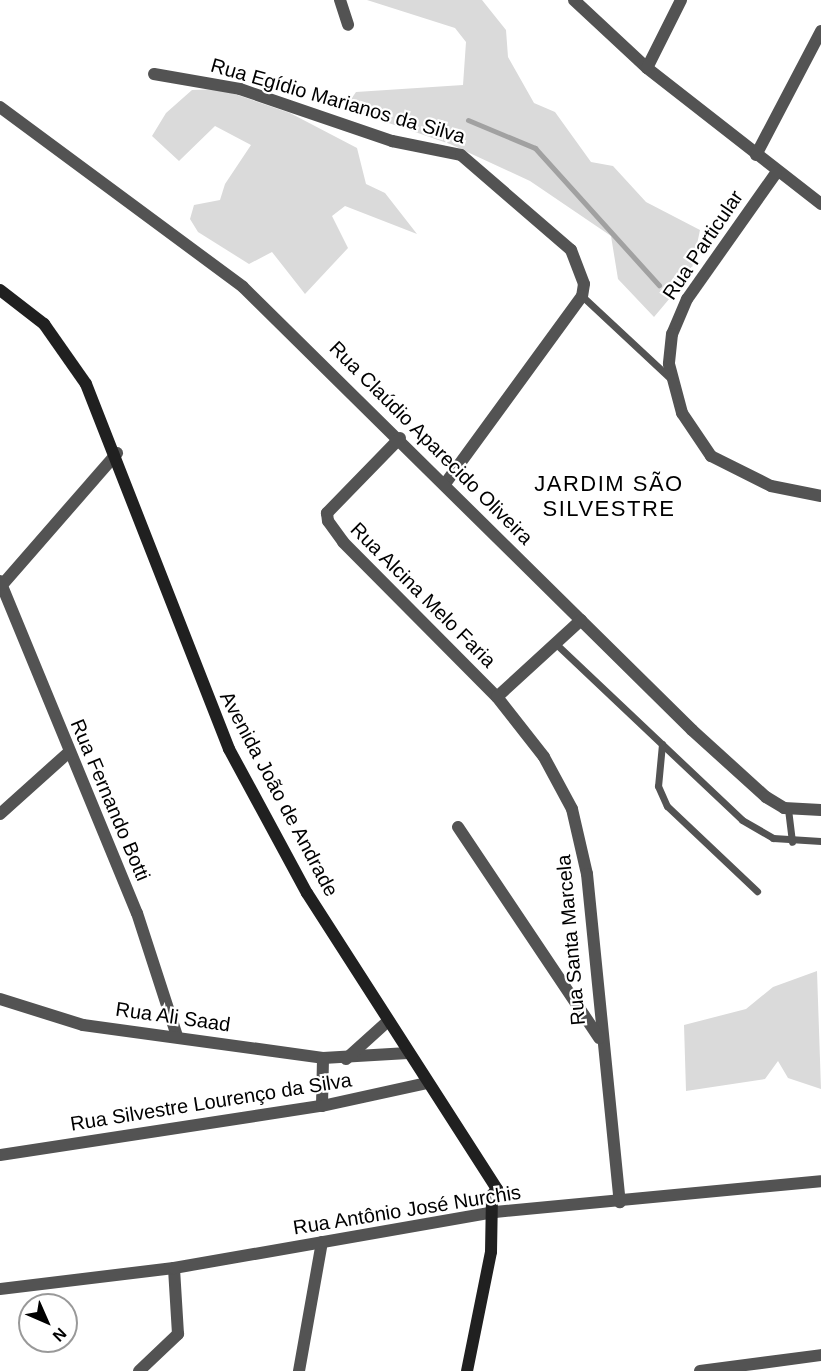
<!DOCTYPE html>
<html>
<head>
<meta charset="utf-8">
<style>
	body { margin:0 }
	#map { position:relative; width:821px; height:1371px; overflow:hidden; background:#fff; font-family:Arial,sans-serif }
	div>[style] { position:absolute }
	.green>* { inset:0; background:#dadada }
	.stream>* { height:5px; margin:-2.5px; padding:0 2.5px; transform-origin:2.5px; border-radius:2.5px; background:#a1a1a1 }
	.service>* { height:7px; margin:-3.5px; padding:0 3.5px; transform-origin:3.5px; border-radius:3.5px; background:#535353 }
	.minor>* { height:12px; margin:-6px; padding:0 6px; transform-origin:6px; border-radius:6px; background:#535353 }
	.tertiary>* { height:12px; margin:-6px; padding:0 6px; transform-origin:6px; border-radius:6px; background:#535353 }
	.secondary>* { height:12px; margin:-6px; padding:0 6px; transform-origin:6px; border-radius:6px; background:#202020 }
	span { translate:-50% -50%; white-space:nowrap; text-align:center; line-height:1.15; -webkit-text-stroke:4.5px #fff; paint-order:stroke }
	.street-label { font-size:20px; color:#000 }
	.quarter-label { font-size:22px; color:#000; letter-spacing:1.5px }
	.north { position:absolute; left:18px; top:1293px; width:60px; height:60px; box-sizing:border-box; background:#fff; border:2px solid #999; border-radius:50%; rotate:135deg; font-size:16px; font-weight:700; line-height:24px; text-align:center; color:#000 }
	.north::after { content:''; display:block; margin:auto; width:21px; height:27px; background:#000; clip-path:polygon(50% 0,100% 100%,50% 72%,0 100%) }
</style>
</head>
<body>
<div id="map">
	<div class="green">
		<i style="clip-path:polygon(367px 0,482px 0,506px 30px,508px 57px,534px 103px,555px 112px,591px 162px,613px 166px,646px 202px,700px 230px,691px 273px,654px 317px,618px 279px,611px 236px,530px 181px,450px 144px,345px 108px,356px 92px,463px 85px,466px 42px,455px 28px)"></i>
		<i style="clip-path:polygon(220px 89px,290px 113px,357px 148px,366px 184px,385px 193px,417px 234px,345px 206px,332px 216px,348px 248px,305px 294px,272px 252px,249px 264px,198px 232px,190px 219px,194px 205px,220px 200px,225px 184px,251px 145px,215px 126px,179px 161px,152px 136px,166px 113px,192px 90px)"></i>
		<i style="clip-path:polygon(817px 971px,821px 1089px,788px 1078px,778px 1061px,765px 1079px,686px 1091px,684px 1025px,746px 1009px,773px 987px)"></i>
	</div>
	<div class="stream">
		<i style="left:468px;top:120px;width:73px;rotate:22.7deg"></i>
		<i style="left:535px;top:148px;width:185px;rotate:47.9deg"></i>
	</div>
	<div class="service">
		<i style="left:582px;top:296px;width:123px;rotate:43deg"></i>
		<i style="left:555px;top:643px;width:257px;rotate:43.4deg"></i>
		<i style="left:742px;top:820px;width:36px;rotate:30deg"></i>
		<i style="left:773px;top:838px;width:48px;rotate:3.6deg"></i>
		<i style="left:662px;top:744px;width:42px;rotate:95.4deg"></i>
		<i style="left:658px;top:786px;width:22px;rotate:66deg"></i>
		<i style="left:667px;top:806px;width:124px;rotate:43.4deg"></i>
		<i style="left:788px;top:809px;width:33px;rotate:83deg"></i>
	</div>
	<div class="minor">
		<i style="left:340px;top:0;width:26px;rotate:72deg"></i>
		<i style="left:574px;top:0;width:100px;rotate:43deg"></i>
		<i style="left:647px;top:68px;width:221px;rotate:38deg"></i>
		<i style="left:647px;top:68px;width:76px;rotate:-63.4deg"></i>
		<i style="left:154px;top:74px;width:87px;rotate:9.9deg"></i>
		<i style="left:240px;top:89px;width:161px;rotate:18.9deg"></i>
		<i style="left:392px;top:141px;width:70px;rotate:11.5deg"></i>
		<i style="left:461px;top:155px;width:145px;rotate:40.8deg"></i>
		<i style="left:571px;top:250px;width:36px;rotate:69deg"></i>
		<i style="left:584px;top:284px;width:12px;rotate:99deg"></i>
		<i style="left:582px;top:296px;width:233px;rotate:126.1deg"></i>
		<i style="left:0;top:107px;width:302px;rotate:36.5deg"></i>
		<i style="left:243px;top:287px;width:631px;rotate:44.61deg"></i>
		<i style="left:692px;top:730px;width:100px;rotate:42.2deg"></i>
		<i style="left:766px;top:797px;width:21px;rotate:31deg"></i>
		<i style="left:784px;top:808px;width:37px;rotate:3deg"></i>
		<i style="left:756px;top:155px;width:140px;rotate:-62.3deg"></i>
		<i style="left:776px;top:173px;width:154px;rotate:125.2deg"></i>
		<i style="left:687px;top:299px;width:38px;rotate:113deg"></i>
		<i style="left:672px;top:334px;width:30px;rotate:96deg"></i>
		<i style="left:669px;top:364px;width:51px;rotate:75.1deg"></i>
		<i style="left:682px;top:413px;width:52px;rotate:56deg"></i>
		<i style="left:711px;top:456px;width:67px;rotate:26.6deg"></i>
		<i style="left:771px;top:486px;width:51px;rotate:11.3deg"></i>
		<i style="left:400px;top:438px;width:105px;rotate:134.2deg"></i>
		<i style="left:327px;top:513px;width:8px;rotate:83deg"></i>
		<i style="left:328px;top:521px;width:26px;rotate:54deg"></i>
		<i style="left:343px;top:542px;width:218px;rotate:45.2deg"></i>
		<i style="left:497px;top:697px;width:76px;rotate:51.9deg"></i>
		<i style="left:544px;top:757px;width:59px;rotate:61.7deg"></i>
		<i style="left:572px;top:809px;width:67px;rotate:77deg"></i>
		<i style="left:587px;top:874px;width:330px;rotate:84.3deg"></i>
		<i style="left:0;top:581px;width:359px;rotate:67.6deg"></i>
		<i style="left:137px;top:913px;width:129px;rotate:72deg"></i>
		<i style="left:2px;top:585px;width:175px;rotate:-48.9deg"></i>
		<i style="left:497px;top:697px;width:114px;rotate:-42.5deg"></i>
		<i style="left:0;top:814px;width:93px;rotate:-41.9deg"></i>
		<i style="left:458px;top:827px;width:254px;rotate:56.2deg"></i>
		<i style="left:0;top:999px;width:87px;rotate:17.4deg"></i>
		<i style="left:83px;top:1025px;width:242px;rotate:7.8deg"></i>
		<i style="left:323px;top:1058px;width:85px;rotate:-3.4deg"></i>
		<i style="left:346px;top:1059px;width:55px;rotate:-42.1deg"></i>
		<i style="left:322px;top:1106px;width:48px;rotate:-88.8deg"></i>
		<i style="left:0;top:1155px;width:326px;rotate:-8.7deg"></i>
		<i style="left:322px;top:1106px;width:107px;rotate:-12.4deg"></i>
		<i style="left:139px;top:1371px;width:54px;rotate:-43.5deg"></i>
		<i style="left:178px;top:1334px;width:66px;rotate:-93.5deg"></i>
		<i style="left:299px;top:1371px;width:131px;rotate:-79.9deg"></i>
		<i style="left:700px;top:1371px;width:122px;rotate:-7.5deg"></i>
	</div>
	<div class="tertiary">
		<i style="left:0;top:1289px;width:175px;rotate:-6.9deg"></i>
		<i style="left:174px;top:1268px;width:326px;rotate:-9.9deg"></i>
		<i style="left:495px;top:1212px;width:327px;rotate:-5.4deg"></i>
	</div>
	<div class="secondary">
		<i style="left:0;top:290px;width:56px;rotate:37.7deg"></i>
		<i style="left:44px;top:324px;width:73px;rotate:55deg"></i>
		<i style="left:86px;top:384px;width:392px;rotate:68.6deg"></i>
		<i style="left:229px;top:749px;width:164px;rotate:61.6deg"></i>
		<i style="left:307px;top:893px;width:352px;rotate:57.3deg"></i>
		<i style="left:497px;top:1189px;width:8px;rotate:130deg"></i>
		<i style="left:492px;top:1195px;width:57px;rotate:91deg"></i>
		<i style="left:491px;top:1252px;width:121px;rotate:101.4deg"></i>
	</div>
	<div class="street-label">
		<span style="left:338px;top:101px;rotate:16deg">Rua Egídio Marianos da Silva</span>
		<span style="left:703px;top:245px;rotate:-56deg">Rua Particular</span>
		<span style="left:431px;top:443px;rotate:45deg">Rua Claúdio Aparecido Oliveira</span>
		<span style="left:423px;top:595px;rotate:45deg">Rua Alcina Melo Faria</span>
		<span style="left:279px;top:794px;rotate:62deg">Avenida João de Andrade</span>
		<span style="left:110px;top:800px;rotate:67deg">Rua Fernando Botti</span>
		<span style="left:571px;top:940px;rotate:-95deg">Rua Santa Marcela</span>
		<span style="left:173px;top:1017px;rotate:8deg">Rua Ali Saad</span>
		<span style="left:211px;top:1102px;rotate:-9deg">Rua Silvestre Lourenço da Silva</span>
		<span style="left:407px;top:1210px;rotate:-9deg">Rua Antônio José Nurchis</span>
	</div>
	<div class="quarter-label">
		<span style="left:609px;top:496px">JARDIM SÃO<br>SILVESTRE</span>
	</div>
	<div class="north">N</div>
</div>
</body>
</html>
